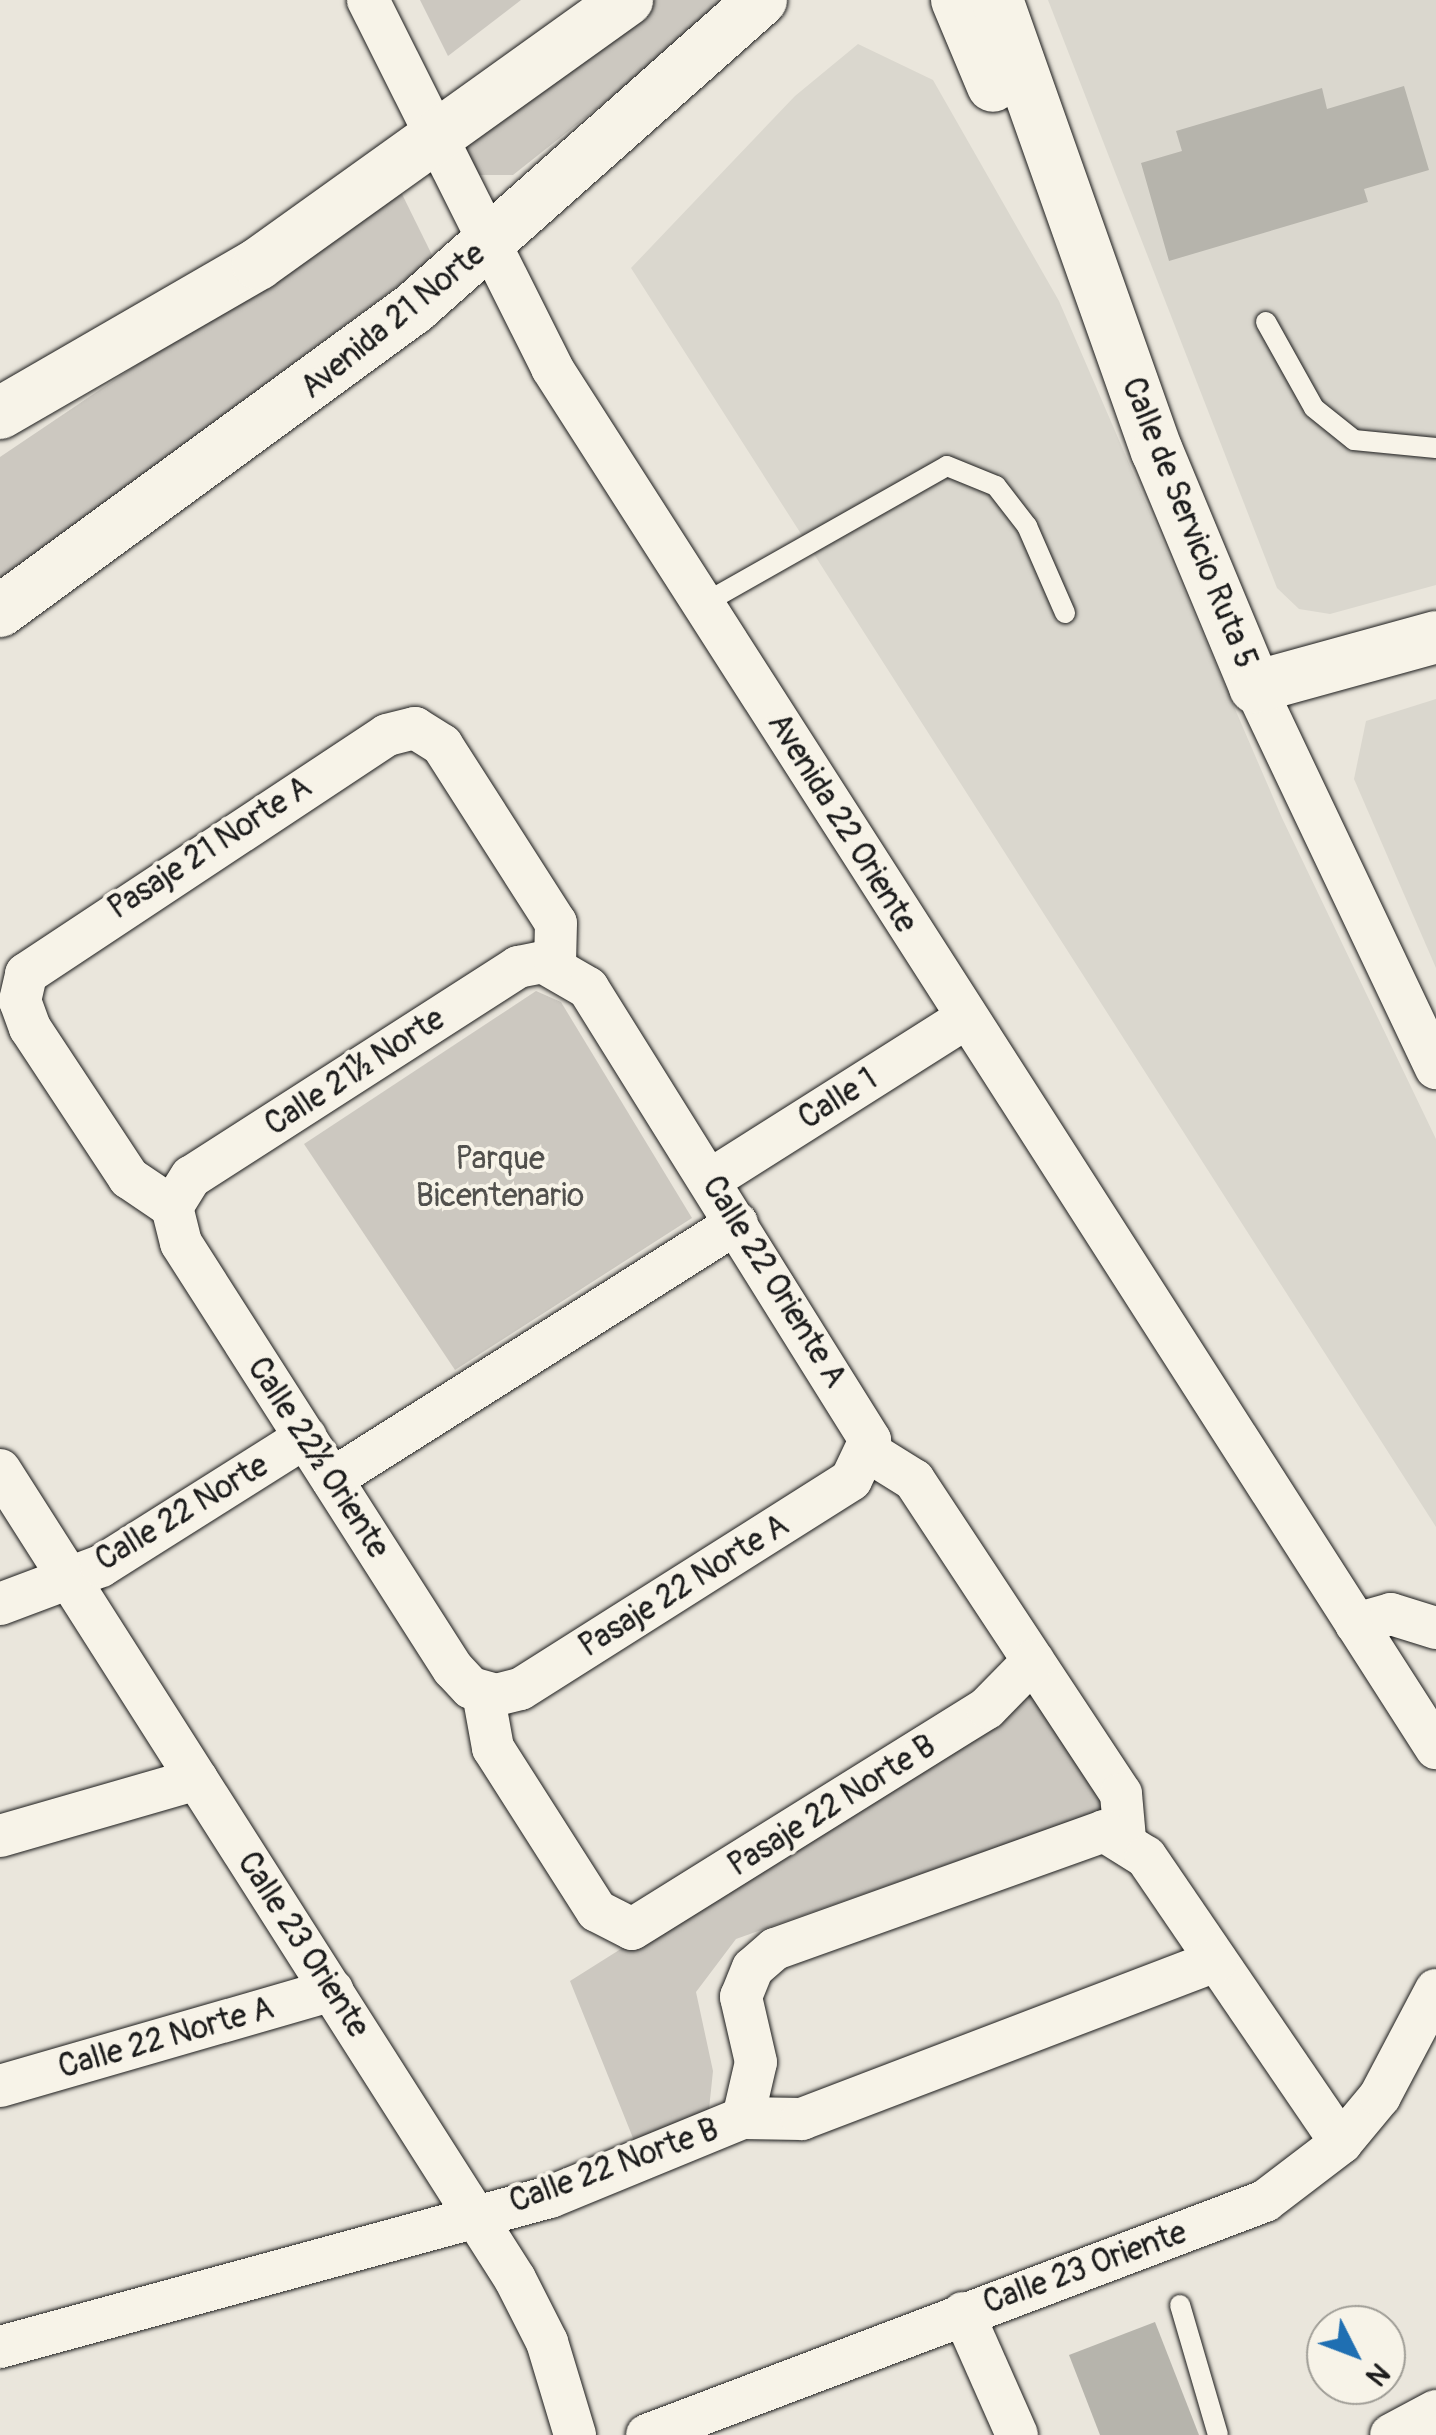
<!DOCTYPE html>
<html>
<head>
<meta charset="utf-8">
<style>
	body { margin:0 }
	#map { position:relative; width:1436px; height:2435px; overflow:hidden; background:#eae6dc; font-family:Pangolin,sans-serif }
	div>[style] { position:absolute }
	.built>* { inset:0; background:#dad7ce }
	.green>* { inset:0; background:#ccc8c0 }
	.building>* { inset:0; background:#b6b4ac }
	.roads { filter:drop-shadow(0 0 2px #1c1c1c) drop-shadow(0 0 2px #1c1c1c) }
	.service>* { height:20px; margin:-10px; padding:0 10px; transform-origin:10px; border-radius:10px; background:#f7f3e8 }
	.minor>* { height:42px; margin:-21px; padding:0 21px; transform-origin:21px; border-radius:21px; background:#f7f3e8 }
	.tertiary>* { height:52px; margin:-26px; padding:0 26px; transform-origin:26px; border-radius:26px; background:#f7f3e8 }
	span { translate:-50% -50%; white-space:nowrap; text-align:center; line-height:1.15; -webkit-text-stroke:8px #f7f3e8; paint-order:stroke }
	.street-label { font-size:32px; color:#1c1c1c }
	.park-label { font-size:32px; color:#51504d }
	.north { position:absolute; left:1306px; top:2305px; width:100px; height:100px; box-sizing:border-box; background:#f7f3e8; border:2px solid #9f9d96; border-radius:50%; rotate:132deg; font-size:28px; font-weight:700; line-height:40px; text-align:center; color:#1c1c1c }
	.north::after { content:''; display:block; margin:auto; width:35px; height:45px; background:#1f6fb2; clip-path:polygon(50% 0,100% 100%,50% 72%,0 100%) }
</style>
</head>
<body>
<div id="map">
	<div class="built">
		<i style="clip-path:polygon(1048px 0,1436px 0,1436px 585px,1330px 614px,1299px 609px,1277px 588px)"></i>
		<i style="clip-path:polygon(858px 44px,933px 80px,1059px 301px,1282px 818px,1436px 1139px,1436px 1527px,631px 268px,795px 96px)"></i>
		<i style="clip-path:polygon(1436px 699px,1436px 968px,1354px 779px,1366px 721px)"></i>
	</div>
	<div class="green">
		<i style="clip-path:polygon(420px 0,521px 0,448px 56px)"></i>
		<i style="clip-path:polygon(655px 0,734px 0,513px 175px,470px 175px,457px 154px,472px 128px)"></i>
		<i style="clip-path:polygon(399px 188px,434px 259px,0 581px,0 457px)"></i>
		<i style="clip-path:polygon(536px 991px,561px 1002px,692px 1218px,455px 1370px,304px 1144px)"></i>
		<i style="clip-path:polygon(1030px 1691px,1107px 1808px,736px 1939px,696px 1992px,713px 2071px,708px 2119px,635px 2143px,570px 1981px)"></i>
	</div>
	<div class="building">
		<i style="clip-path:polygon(1404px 86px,1429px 170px,1364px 189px,1368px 202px,1169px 261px,1141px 163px,1182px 151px,1176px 131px,1322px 88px,1327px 109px)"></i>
		<i style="clip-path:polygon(1155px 2322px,1199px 2435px,1100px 2435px,1069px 2355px)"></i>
	</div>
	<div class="roads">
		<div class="service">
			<i style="left:1266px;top:322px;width:98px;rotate:60.8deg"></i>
			<i style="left:1314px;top:408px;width:51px;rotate:38.7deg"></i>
			<i style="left:1354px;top:440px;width:82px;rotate:5.6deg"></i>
			<i style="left:703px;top:604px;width:280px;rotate:-29.5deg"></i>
			<i style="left:947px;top:466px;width:53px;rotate:22.2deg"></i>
			<i style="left:996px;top:486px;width:51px;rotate:52.2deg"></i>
			<i style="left:1027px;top:526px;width:95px;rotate:66.4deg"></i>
			<i style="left:1180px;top:2305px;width:135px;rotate:73.7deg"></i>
		</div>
		<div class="minor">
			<i style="left:368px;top:0;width:411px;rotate:63.4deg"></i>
			<i style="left:552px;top:368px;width:1639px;rotate:57.36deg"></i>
			<i style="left:1255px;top:687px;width:422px;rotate:64.6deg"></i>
			<i style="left:543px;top:962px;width:52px;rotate:30deg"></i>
			<i style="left:588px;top:988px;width:533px;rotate:58.04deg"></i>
			<i style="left:870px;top:1440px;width:44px;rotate:115.4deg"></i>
			<i style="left:851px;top:1480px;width:391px;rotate:147.7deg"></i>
			<i style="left:520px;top:1689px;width:25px;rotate:166deg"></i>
			<i style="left:496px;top:1695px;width:26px;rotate:-164deg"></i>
			<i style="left:471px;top:1688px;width:26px;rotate:-133deg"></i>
			<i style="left:453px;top:1669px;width:505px;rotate:-122.56deg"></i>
			<i style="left:181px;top:1243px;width:37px;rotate:-104deg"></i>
			<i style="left:172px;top:1207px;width:36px;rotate:-58deg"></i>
			<i style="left:191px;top:1177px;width:389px;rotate:-32.7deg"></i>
			<i style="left:518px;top:967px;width:25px;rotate:-11deg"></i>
			<i style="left:710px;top:1180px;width:303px;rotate:-32.3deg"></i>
			<i style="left:172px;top:1207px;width:52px;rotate:-146deg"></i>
			<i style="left:129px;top:1178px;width:180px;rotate:-123.4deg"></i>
			<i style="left:30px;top:1028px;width:29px;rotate:-110deg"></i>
			<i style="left:20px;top:1001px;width:28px;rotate:-77deg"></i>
			<i style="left:26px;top:974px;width:433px;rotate:-33.5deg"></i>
			<i style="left:387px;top:735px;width:29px;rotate:-14deg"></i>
			<i style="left:415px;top:728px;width:32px;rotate:32deg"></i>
			<i style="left:442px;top:745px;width:211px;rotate:57.4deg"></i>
			<i style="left:556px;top:923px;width:40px;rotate:91.4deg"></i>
			<i style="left:869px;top:1452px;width:53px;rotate:31.9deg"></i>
			<i style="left:914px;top:1480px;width:376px;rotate:56.6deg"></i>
			<i style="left:1121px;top:1794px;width:45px;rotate:84.9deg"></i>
			<i style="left:0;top:1470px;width:959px;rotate:57.52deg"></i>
			<i style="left:515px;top:2279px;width:71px;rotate:63.1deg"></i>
			<i style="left:547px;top:2342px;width:97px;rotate:73.2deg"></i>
			<i style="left:332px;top:1479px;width:479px;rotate:-32.3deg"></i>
			<i style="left:0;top:1604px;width:108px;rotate:-20.6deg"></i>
			<i style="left:101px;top:1566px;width:242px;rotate:-32.2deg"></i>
			<i style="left:1356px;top:1624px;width:36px;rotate:-16deg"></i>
			<i style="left:1391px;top:1614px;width:47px;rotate:17.3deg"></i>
			<i style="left:483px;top:1693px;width:56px;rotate:79.7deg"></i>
			<i style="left:493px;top:1748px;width:193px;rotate:57.5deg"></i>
			<i style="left:597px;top:1911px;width:39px;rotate:27deg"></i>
			<i style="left:632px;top:1929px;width:418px;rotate:-31.9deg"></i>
			<i style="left:987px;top:1708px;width:66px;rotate:-45.6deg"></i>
			<i style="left:0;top:1836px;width:205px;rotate:-16.1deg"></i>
			<i style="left:0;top:2086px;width:346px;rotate:-16.1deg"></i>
			<i style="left:743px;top:2118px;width:57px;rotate:-76.9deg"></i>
			<i style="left:756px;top:2062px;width:67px;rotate:-103deg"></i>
			<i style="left:741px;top:1997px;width:31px;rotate:-68deg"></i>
			<i style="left:753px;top:1968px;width:29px;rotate:-41deg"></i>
			<i style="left:775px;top:1949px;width:350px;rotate:-19.7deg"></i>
			<i style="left:1104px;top:1831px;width:49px;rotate:31.8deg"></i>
			<i style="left:1146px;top:1857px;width:346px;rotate:55.7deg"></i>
			<i style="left:963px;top:2313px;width:133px;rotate:66.1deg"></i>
			<i style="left:0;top:2347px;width:570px;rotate:-15.26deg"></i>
			<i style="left:550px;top:2197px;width:209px;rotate:-22.3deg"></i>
			<i style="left:743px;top:2118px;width:59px;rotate:1deg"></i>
			<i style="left:802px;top:2119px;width:443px;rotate:-20.9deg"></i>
			<i style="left:647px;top:2435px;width:661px;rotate:-20.74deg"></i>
			<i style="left:1265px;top:2201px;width:96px;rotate:-37.3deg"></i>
			<i style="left:1341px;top:2143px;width:61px;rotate:-50.3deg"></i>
			<i style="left:1380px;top:2096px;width:120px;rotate:-62.2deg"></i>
			<i style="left:1391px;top:2435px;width:51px;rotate:-28.1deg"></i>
		</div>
		<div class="tertiary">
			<i style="left:957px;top:0;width:93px;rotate:67.3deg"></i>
			<i style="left:997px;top:0;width:479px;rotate:70.5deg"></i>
			<i style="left:1157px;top:451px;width:256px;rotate:67.4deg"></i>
			<i style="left:1255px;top:687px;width:188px;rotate:-15.4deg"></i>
			<i style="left:0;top:413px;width:298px;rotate:-30deg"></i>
			<i style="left:258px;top:264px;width:454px;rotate:-35.6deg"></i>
			<i style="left:0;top:611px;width:513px;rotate:-36.2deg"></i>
			<i style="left:414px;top:308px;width:464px;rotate:-41.6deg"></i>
		</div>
	</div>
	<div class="street-label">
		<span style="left:393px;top:321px;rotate:-39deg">Avenida 21 Norte</span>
		<span style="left:1189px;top:523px;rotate:68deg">Calle de Servicio Ruta 5</span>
		<span style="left:842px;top:823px;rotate:58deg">Avenida 22 Oriente</span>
		<span style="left:210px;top:848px;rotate:-33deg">Pasaje 21 Norte A</span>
		<span style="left:355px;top:1072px;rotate:-33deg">Calle 21½ Norte</span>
		<span style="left:838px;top:1099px;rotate:-32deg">Calle 1</span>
		<span style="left:774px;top:1282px;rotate:58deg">Calle 22 Oriente A</span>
		<span style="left:318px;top:1458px;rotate:57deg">Calle 22½ Oriente</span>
		<span style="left:182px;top:1513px;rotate:-31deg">Calle 22 Norte</span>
		<span style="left:684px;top:1586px;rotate:-32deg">Pasaje 22 Norte A</span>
		<span style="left:832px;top:1806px;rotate:-32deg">Pasaje 22 Norte B</span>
		<span style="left:303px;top:1945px;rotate:57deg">Calle 23 Oriente</span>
		<span style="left:166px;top:2038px;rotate:-16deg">Calle 22 Norte A</span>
		<span style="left:614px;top:2166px;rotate:-20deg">Calle 22 Norte B</span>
		<span style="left:1085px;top:2268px;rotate:-20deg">Calle 23 Oriente</span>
	</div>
	<div class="park-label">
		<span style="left:500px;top:1178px">Parque<br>Bicentenario</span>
	</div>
	<div class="north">N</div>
</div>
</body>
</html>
